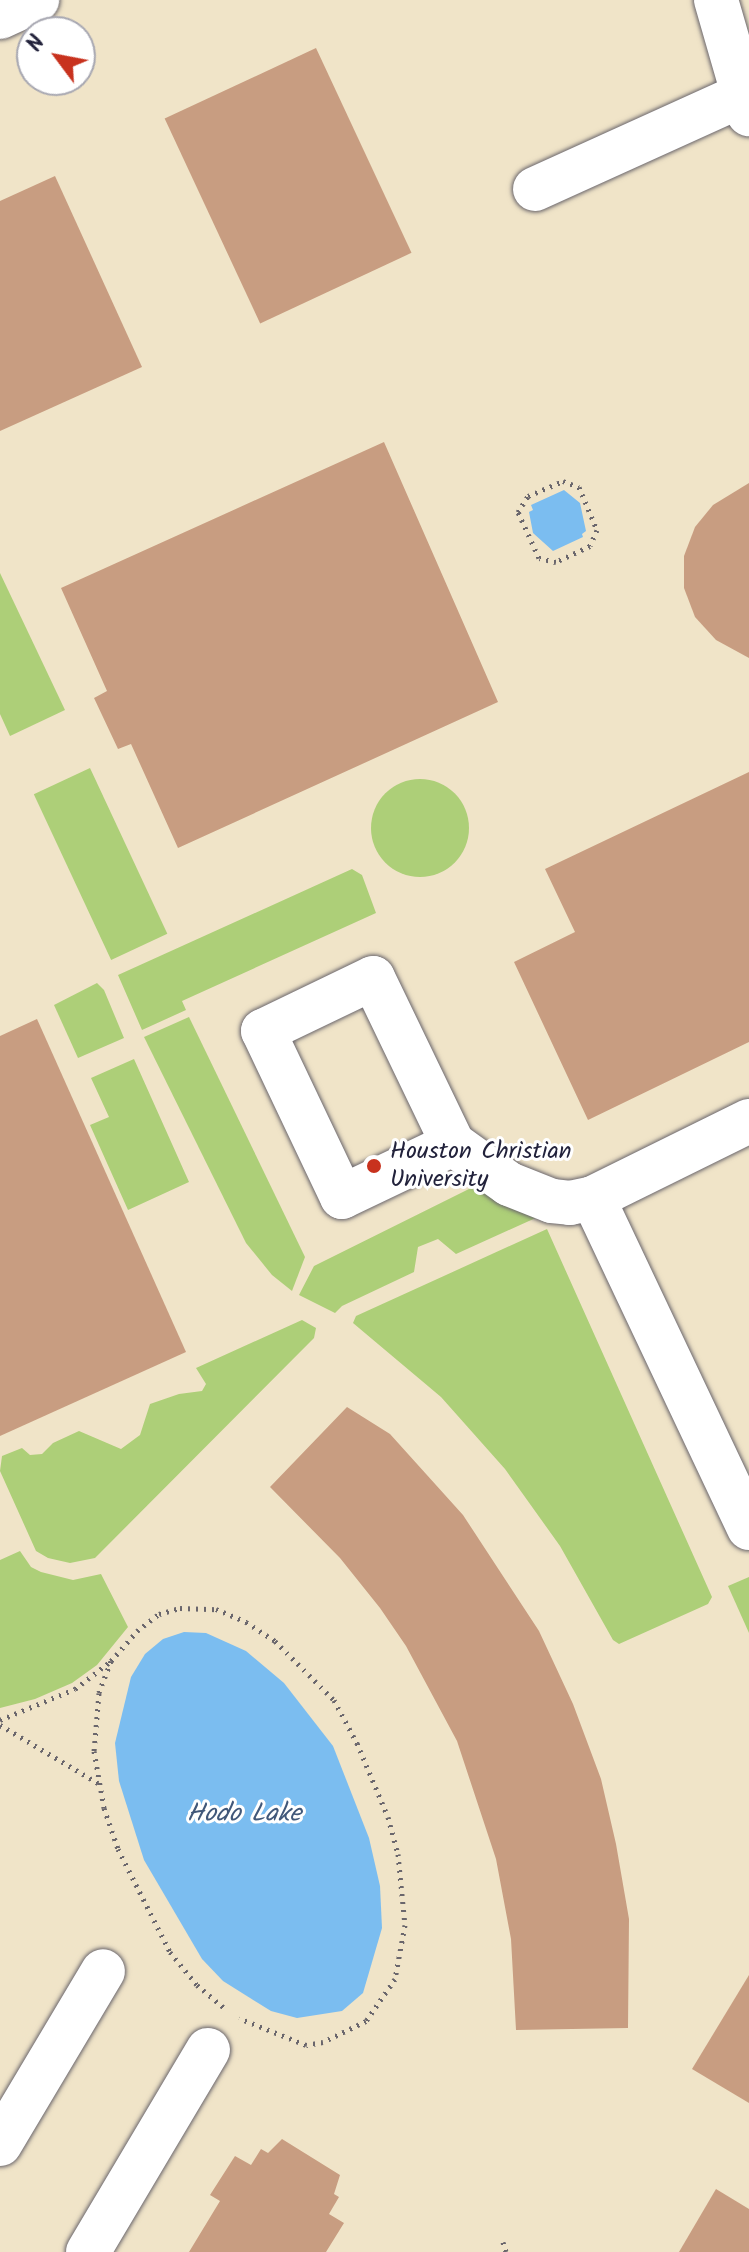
<!DOCTYPE html>
<html>
<head>
<meta charset="utf-8">
<style>
	body { margin:0 }
	#map { position:relative; width:749px; height:2252px; overflow:hidden; background:#f0e4c8; font-family:Kalam,sans-serif }
	div>[style] { position:absolute }
	.green>* { inset:0; background:#adcf78; transform-origin:0 0 }
	.round { border-radius:50% }
	.water>* { inset:0; background:#7bbdf0 }
	.building>* { inset:0; background:#c89d81; transform-origin:0 0 }
	.path>* { height:5px; margin-top:-2.5px; transform-origin:0; background:repeating-linear-gradient(90deg,#6a666c 0 2px,transparent 0 8px) }
	.roads { filter:drop-shadow(0 0 2px #6a666c) drop-shadow(0 0 2px #6a666c) }
	.minor>* { height:44px; margin:-22px; padding:0 22px; transform-origin:22px; border-radius:22px; background:#fff }
	.dots>* { width:22px; height:22px; translate:-50% -50%; box-sizing:border-box; border:4px solid #fff; border-radius:50% }
	span { translate:-50% -50%; white-space:nowrap; text-align:center; line-height:1.15; -webkit-text-stroke:6px #fff; paint-order:stroke }
	.poi-label { font-size:24px; color:#22223b }
	.left { translate:0 -50%; text-align:left }
	.water-label { font-size:26px; color:#41587a; font-style:italic }
	.north { position:absolute; left:16px; top:16px; width:80px; height:80px; box-sizing:border-box; background:#fff; border:2px solid #a7a7b1; border-radius:50%; rotate:302deg; font-size:22px; font-weight:700; line-height:32px; text-align:center; color:#22223b }
	.north::after { content:''; display:block; margin:auto; width:28px; height:36px; background:#c8321e; clip-path:polygon(50% 0,100% 100%,50% 72%,0 100%) }
</style>
</head>
<body>
<div id="map">
	<div class="green">
		<i style="clip-path:polygon(0 573px,65px 710px,10px 736px,0 714px)"></i>
		<i style="left:90px;top:768px;width:183px;height:62px;rotate:65deg"></i>
		<i class="round" style="left:371px;top:779px;width:98px;height:98px"></i>
		<i style="clip-path:polygon(352px 869px,362px 875px,376px 913px,182px 1001px,186px 1010px,142px 1030px,118px 975px)"></i>
		<i style="clip-path:polygon(97px 983px,104px 990px,124px 1038px,78px 1058px,54px 1005px)"></i>
		<i style="clip-path:polygon(189px 1017px,305px 1257px,292px 1291px,272px 1275px,246px 1243px,144px 1037px)"></i>
		<i style="clip-path:polygon(134px 1059px,189px 1182px,128px 1210px,90px 1125px,109px 1117px,91px 1078px)"></i>
		<i style="clip-path:polygon(477px 1185px,540px 1216px,456px 1254px,438px 1239px,418px 1247px,414px 1272px,342px 1306px,335px 1313px,299px 1295px,314px 1266px)"></i>
		<i style="clip-path:polygon(547px 1229px,712px 1597px,708px 1604px,619px 1644px,613px 1640px,560px 1546px,505px 1469px,441px 1397px,353px 1323px,356px 1316px)"></i>
		<i style="clip-path:polygon(302px 1320px,316px 1328px,314px 1338px,95px 1558px,70px 1563px,48px 1558px,36px 1551px,0 1471px,2px 1456px,22px 1448px,30px 1455px,42px 1454px,53px 1443px,79px 1431px,121px 1449px,140px 1435px,150px 1404px,179px 1394px,202px 1391px,206px 1384px,196px 1368px)"></i>
		<i style="clip-path:polygon(20px 1551px,31px 1567px,41px 1572px,73px 1580px,101px 1574px,128px 1627px,97px 1665px,72px 1683px,35px 1699px,0 1708px,0 1560px)"></i>
		<i style="clip-path:polygon(749px 1577px,749px 1633px,728px 1586px)"></i>
	</div>
	<div class="water">
		<i style="clip-path:polygon(564px 490px,580px 503px,586px 531px,582px 534px,583px 537px,553px 551px,533px 533px,529px 512px,533px 510px,531px 505px)"></i>
		<i style="clip-path:polygon(184px 1632px,206px 1633px,246px 1651px,284px 1683px,333px 1746px,369px 1838px,380px 1886px,382px 1928px,363px 1993px,342px 2011px,297px 2018px,271px 2011px,223px 1981px,202px 1959px,144px 1860px,119px 1781px,115px 1743px,131px 1677px,145px 1654px,163px 1639px)"></i>
	</div>
	<div class="building">
		<i style="left:316px;top:48px;width:226px;height:167px;rotate:65deg"></i>
		<i style="clip-path:polygon(55px 176px,142px 367px,0 431px,0 201px)"></i>
		<i style="clip-path:polygon(384px 442px,498px 702px,178px 848px,131px 744px,118px 749px,94px 698px,107px 691px,61px 588px)"></i>
		<i style="clip-path:polygon(749px 483px,749px 658px,716px 640px,695px 617px,684px 588px,684px 556px,695px 527px,713px 505px)"></i>
		<i style="clip-path:polygon(749px 772px,749px 1042px,588px 1120px,514px 962px,575px 932px,545px 869px)"></i>
		<i style="clip-path:polygon(37px 1019px,186px 1352px,0 1436px,0 1036px)"></i>
		<i style="clip-path:polygon(347px 1407px,390px 1434px,463px 1515px,539px 1631px,573px 1704px,601px 1779px,616px 1844px,629px 1919px,628px 2028px,516px 2030px,511px 1939px,496px 1859px,457px 1741px,406px 1646px,380px 1608px,340px 1558px,270px 1487px)"></i>
		<i style="clip-path:polygon(749px 1975px,749px 2103px,692px 2069px)"></i>
		<i style="clip-path:polygon(282px 2139px,340px 2175px,334px 2194px,339px 2197px,329px 2214px,344px 2223px,326px 2252px,189px 2252px,220px 2201px,210px 2195px,235px 2156px,251px 2165px,261px 2149px,268px 2153px)"></i>
		<i style="clip-path:polygon(716px 2189px,749px 2209px,749px 2252px,679px 2252px)"></i>
	</div>
	<div class="path">
		<i style="left:563px;top:481px;width:17px;rotate:21deg"></i>
		<i style="left:579px;top:487px;width:47px;rotate:67.3deg"></i>
		<i style="left:597px;top:530px;width:17px;rotate:114deg"></i>
		<i style="left:590px;top:546px;width:38px;rotate:155deg"></i>
		<i style="left:556px;top:562px;width:17px;rotate:-167deg"></i>
		<i style="left:539px;top:558px;width:51px;rotate:-114.5deg"></i>
		<i style="left:518px;top:512px;width:19px;rotate:-58deg"></i>
		<i style="left:528px;top:496px;width:38px;rotate:-23deg"></i>
		<i style="left:111px;top:1661px;width:34px;rotate:111deg"></i>
		<i style="left:99px;top:1693px;width:58px;rotate:94.9deg"></i>
		<i style="left:94px;top:1751px;width:58px;rotate:80deg"></i>
		<i style="left:104px;top:1808px;width:43px;rotate:71.1deg"></i>
		<i style="left:118px;top:1849px;width:115px;rotate:63.2deg"></i>
		<i style="left:170px;top:1952px;width:43px;rotate:50.7deg"></i>
		<i style="left:197px;top:1985px;width:39px;rotate:40deg"></i>
		<i style="left:0;top:1720px;width:81px;rotate:-22.5deg"></i>
		<i style="left:75px;top:1689px;width:46px;rotate:-37.9deg"></i>
		<i style="left:111px;top:1661px;width:40px;rotate:-49deg"></i>
		<i style="left:137px;top:1631px;width:28px;rotate:-38deg"></i>
		<i style="left:159px;top:1614px;width:22px;rotate:-16deg"></i>
		<i style="left:180px;top:1608px;width:36px;rotate:2deg"></i>
		<i style="left:216px;top:1609px;width:33px;rotate:23deg"></i>
		<i style="left:246px;top:1622px;width:35px;rotate:33deg"></i>
		<i style="left:275px;top:1641px;width:83px;rotate:45deg"></i>
		<i style="left:334px;top:1700px;width:49px;rotate:61.9deg"></i>
		<i style="left:357px;top:1743px;width:80px;rotate:67.3deg"></i>
		<i style="left:388px;top:1817px;width:38px;rotate:75deg"></i>
		<i style="left:398px;top:1854px;width:71px;rotate:84.4deg"></i>
		<i style="left:405px;top:1925px;width:55px;rotate:100.5deg"></i>
		<i style="left:395px;top:1979px;width:51px;rotate:124.6deg"></i>
		<i style="left:366px;top:2021px;width:48px;rotate:154deg"></i>
		<i style="left:323px;top:2042px;width:17px;rotate:170deg"></i>
		<i style="left:306px;top:2045px;width:72px;rotate:-158.1deg"></i>
		<i style="left:0;top:1725px;width:114px;rotate:30.6deg"></i>
		<i style="left:503px;top:2242px;width:10px;rotate:73deg"></i>
	</div>
	<div class="roads">
		<div class="minor">
			<i style="left:716px;top:0;width:119px;rotate:73.9deg"></i>
			<i style="left:0;top:17px;width:41px;rotate:-24.7deg"></i>
			<i style="left:535px;top:189px;width:235px;rotate:-24.4deg"></i>
			<i style="left:373px;top:978px;width:184px;rotate:64.3deg"></i>
			<i style="left:453px;top:1144px;width:123px;rotate:154.5deg"></i>
			<i style="left:342px;top:1197px;width:184px;rotate:-115.4deg"></i>
			<i style="left:263px;top:1031px;width:122px;rotate:-25.7deg"></i>
			<i style="left:749px;top:1121px;width:174px;rotate:153.7deg"></i>
			<i style="left:593px;top:1198px;width:365px;rotate:64.7deg"></i>
			<i style="left:453px;top:1144px;width:69px;rotate:35.5deg"></i>
			<i style="left:509px;top:1184px;width:46px;rotate:21.6deg"></i>
			<i style="left:552px;top:1201px;width:18px;rotate:6deg"></i>
			<i style="left:570px;top:1203px;width:24px;rotate:-12deg"></i>
			<i style="left:0;top:2144px;width:201px;rotate:-59.2deg"></i>
			<i style="left:88px;top:2252px;width:235px;rotate:-59.3deg"></i>
		</div>
	</div>
	<div class="dots">
		<i style="left:374px;top:1166px;background:#c8321e"></i>
	</div>
	<div class="poi-label">
		<span class="left" style="left:390px;top:1166px">Houston Christian<br>University</span>
	</div>
	<div class="water-label">
		<span style="left:244px;top:1815px">Hodo Lake</span>
	</div>
	<div class="north">N</div>
</div>
</body>
</html>
